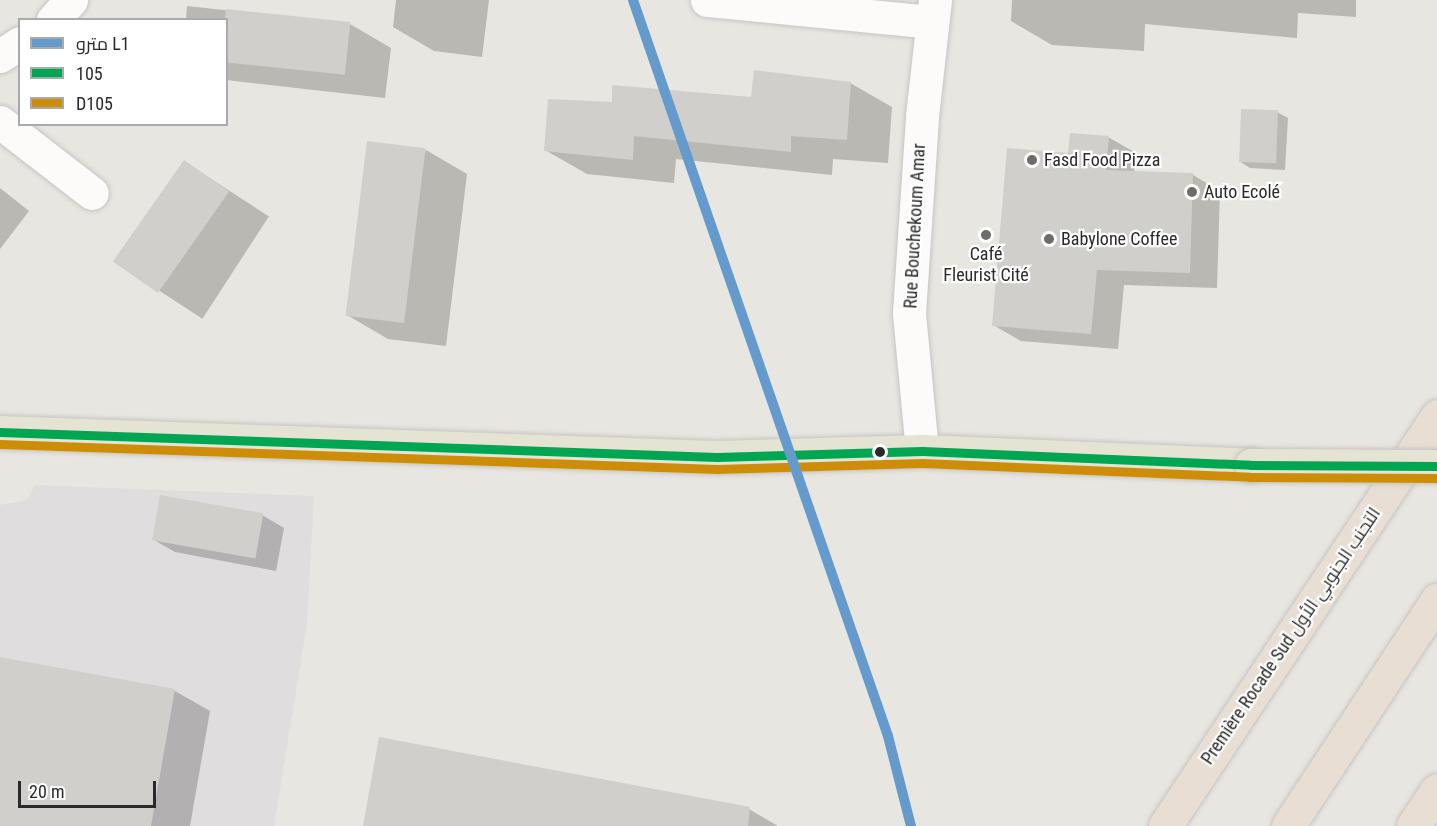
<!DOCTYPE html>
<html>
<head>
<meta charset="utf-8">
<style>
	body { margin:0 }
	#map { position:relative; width:1437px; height:826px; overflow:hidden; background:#e8e6e0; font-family:"Roboto Condensed",Cairo,sans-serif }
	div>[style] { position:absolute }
	.industrial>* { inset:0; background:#e0dddf }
	.shadow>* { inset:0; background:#0003; transform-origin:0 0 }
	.building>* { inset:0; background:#d1cfcb; transform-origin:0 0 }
	.roads { filter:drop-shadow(0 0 2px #c6c5c5) drop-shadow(0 0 2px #c6c5c5) }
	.minor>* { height:33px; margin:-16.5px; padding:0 16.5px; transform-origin:16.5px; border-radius:16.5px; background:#fcfbfa }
	.major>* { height:33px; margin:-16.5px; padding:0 16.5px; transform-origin:16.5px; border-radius:16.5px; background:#e5e3d4 }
	.highway>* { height:33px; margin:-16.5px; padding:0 16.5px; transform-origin:16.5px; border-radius:16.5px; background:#e8ded3 }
	.bridges { filter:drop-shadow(0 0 2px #c4c4c1) drop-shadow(0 0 2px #c4c4c1) }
	.major-bridge>* { height:33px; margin:-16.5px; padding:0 16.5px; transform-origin:16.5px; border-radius:16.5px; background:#e5e3d4 }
	.bus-1>* { height:9px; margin:-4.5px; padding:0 4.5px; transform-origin:4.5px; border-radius:4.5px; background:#00a651 }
	.bus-2>* { height:9px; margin:-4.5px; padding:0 4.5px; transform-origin:4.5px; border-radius:4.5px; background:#ce8d08 }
	.metro-1>* { height:10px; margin:-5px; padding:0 5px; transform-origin:5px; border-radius:5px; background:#659acd }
	.dots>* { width:16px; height:16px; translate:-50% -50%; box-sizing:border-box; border:3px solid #fff; border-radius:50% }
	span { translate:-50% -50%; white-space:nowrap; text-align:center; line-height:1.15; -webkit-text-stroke:4.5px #fff; paint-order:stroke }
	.poi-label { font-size:18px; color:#2a2a2a }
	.left { translate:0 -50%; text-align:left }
	.street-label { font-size:18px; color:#2a2a2a }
	.legend { position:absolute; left:18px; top:18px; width:210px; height:108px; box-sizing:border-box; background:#fff; border:2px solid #aaa; margin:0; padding:8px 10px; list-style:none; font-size:18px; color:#2a2a2a }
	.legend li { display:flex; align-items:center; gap:12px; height:30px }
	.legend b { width:30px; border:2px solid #aaa }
	.scale { position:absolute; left:18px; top:781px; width:138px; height:27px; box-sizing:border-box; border:3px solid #2a2a2a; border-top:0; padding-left:8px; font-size:18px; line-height:21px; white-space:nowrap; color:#2a2a2a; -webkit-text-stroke:4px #fff; paint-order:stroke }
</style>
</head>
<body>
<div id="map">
	<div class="industrial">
		<i style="clip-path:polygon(35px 485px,314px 496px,307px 624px,274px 826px,0 826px,0 505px,27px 500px)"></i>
	</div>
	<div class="shadow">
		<i style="clip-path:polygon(396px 0,489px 0,482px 57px,434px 51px,393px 27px)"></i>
		<i style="clip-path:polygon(1012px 0,1356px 0,1356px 17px,1298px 13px,1297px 38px,1145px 24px,1144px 51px,1052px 45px,1011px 21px)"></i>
		<i style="clip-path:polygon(187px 6px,350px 24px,391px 48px,385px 98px,226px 80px,226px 20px,186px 20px)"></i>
		<i style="clip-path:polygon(850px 83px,892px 107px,888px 163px,833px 159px,832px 175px,676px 159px,674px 183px,587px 174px,545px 150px,613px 104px,752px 98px)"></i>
		<i style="clip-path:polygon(1277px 112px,1288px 118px,1285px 170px,1250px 168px,1239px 161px)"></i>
		<i style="clip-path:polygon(1108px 137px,1136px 153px,1134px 173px,1193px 175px,1220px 191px,1217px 288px,1124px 285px,1118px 349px,1021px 341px,993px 325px,1069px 154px)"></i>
		<i style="clip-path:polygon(426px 150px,467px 174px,446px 346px,388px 339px,347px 315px)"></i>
		<i style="left:185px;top:162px;width:100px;height:122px;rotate:33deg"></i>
		<i style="clip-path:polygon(0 188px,29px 211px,0 249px)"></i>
		<i style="clip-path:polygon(262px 515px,284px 528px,276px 571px,175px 552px,154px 540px)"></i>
		<i style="clip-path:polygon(0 659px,175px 691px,210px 711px,190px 826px,0 826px)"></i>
		<i style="clip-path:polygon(747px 808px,778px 826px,365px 826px)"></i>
	</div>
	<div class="building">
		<i style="left:226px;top:9px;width:125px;height:53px;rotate:6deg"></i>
		<i style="clip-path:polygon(754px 70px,851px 82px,847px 140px,791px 136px,791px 152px,634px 136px,633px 160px,544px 151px,548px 99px,612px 102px,612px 85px,751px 97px)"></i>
		<i style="left:1241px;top:109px;width:37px;height:53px;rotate:2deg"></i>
		<i style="clip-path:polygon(1070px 133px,1109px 136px,1106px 170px,1193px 173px,1190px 273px,1097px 270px,1091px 334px,992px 326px,1007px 148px,1068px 153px)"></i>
		<i style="left:367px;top:141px;width:59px;height:176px;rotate:7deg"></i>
		<i style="left:184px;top:160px;width:55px;height:124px;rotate:35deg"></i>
		<i style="left:160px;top:495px;width:105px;height:46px;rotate:10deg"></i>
		<i style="clip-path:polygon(0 657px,175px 689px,151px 826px,0 826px)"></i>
		<i style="clip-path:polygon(379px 737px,750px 807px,748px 826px,363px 826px)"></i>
	</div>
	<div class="roads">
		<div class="minor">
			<i style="left:707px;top:0;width:226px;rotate:5.6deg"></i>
			<i style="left:53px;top:20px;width:27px;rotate:-48deg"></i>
			<i style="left:0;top:56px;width:24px;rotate:-33deg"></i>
			<i style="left:0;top:122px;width:116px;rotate:37.7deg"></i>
			<i style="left:922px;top:451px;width:139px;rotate:-95.4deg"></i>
			<i style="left:909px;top:313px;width:197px;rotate:-86.2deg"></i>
			<i style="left:922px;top:116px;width:117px;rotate:-83.6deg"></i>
		</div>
		<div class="major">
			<i style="left:0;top:432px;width:717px;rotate:2deg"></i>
			<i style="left:717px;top:457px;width:205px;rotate:-1.7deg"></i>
			<i style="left:922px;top:451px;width:329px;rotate:2.4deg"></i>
		</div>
		<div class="highway">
			<i style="left:1165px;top:826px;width:492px;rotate:-56.4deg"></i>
			<i style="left:1288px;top:826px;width:271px;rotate:-56.6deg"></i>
			<i style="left:1413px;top:826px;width:43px;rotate:-56.3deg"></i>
		</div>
	</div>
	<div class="bridges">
		<div class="major-bridge">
			<i style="left:1251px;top:465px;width:186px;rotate:0.3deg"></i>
		</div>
	</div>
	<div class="bus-1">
		<i style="left:0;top:432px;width:717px;rotate:2deg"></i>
		<i style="left:717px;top:457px;width:205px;rotate:-1.7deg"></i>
		<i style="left:922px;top:451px;width:329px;rotate:2.4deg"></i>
		<i style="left:1251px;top:465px;width:186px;rotate:0.3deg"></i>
	</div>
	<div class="bus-2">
		<i style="left:0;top:444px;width:717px;rotate:2deg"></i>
		<i style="left:717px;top:469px;width:205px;rotate:-1.7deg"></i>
		<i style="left:922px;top:463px;width:328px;rotate:2.4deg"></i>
		<i style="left:1250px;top:477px;width:187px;rotate:0.3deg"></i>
	</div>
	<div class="metro-1">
		<i style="left:633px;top:0;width:779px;rotate:70.89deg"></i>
		<i style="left:888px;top:736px;width:93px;rotate:75.7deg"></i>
	</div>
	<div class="dots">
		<i style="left:1032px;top:160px;background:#6c6c6a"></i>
		<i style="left:1192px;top:192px;background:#6c6c6a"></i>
		<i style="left:986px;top:235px;background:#6c6c6a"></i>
		<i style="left:1049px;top:239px;background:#6c6c6a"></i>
		<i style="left:880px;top:452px;background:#2a2a2a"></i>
	</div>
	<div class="poi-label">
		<span class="left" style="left:1044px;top:160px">Fasd Food Pizza</span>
		<span class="left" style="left:1204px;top:192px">Auto Ecolé</span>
		<span class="left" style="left:1061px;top:239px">Babylone Coffee</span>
		<span style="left:986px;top:265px">Café<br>Fleurist Cité</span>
	</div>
	<div class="street-label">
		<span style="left:915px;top:226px;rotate:-87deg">Rue Bouchekoum Amar</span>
		<span style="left:1291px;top:636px;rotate:-56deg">Première Rocade Sud التجنب الجنوبي الأول</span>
	</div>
	<ul class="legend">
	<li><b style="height:8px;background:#659acd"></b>مترو L1</li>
	<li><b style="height:8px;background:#00a651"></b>105</li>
	<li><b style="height:8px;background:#ce8d08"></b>D105</li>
	</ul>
	<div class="scale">20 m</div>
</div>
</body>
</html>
